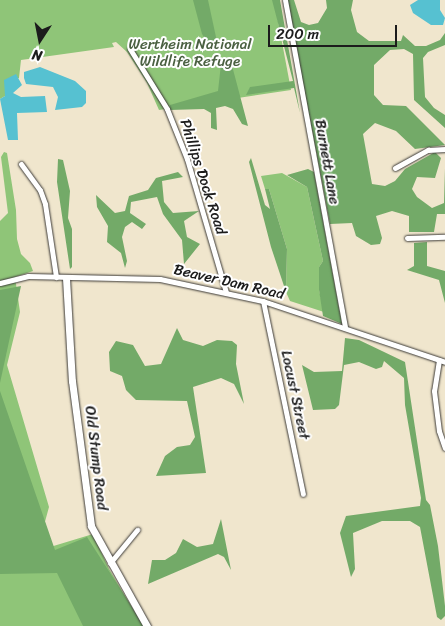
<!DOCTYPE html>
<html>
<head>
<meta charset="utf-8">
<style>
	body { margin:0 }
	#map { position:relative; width:445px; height:626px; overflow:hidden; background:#f0e6cd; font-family:Sriracha,sans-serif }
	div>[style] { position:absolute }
	.green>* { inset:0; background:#8fc578 }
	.forest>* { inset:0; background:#73aa68 }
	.water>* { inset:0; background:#56c1d1 }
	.roads { filter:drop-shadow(0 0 1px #3c3a37) drop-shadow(0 0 1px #3c3a37) }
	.street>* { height:5px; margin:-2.5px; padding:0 2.5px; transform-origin:2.5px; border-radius:2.5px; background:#fff }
	.secondary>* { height:7px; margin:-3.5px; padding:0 3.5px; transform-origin:3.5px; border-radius:3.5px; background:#fff }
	span { translate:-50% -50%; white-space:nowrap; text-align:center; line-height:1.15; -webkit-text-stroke:4px #fff; paint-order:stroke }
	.park-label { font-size:15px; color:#4a6041 }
	.street-label { font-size:15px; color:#1c1c1c }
	.north { position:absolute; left:15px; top:15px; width:50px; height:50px; -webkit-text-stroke:4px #fff; paint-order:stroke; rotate:191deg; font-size:14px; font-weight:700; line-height:20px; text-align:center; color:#1c1c1c }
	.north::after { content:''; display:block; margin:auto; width:18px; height:22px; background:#1c1c1c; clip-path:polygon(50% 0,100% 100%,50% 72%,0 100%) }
	.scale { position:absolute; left:268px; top:25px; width:129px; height:22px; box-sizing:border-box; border:2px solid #1c1c1c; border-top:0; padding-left:6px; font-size:15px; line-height:18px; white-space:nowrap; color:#1c1c1c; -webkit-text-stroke:4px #fff; paint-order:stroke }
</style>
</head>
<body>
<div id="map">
	<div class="green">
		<i style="clip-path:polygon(0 0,274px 0,291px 90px,159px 110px,147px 83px,127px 52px,116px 42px,112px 43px,114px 47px,21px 60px,19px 78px,5px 83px,5px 96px,0 99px)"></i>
		<i style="clip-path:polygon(4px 152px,7px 153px,16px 210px,17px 239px,21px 254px,30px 263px,33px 271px,15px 277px,20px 312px,7px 365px,49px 507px,37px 551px,93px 534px,109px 569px,143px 626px,0 626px,0 221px,8px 213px,1px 157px)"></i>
		<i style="clip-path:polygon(282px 173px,307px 187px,323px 261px,319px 267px,319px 290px,324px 312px,290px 301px,286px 292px,287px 249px,269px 189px,265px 189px,261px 176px)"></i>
	</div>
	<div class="forest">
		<i style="clip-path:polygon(193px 0,208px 0,219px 51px,210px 46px,202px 34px)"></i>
		<i style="clip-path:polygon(272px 0,280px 0,300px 113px,294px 88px,246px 95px,250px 87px,293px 81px)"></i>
		<i style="clip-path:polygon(287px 0,294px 0,301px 22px,309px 25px,318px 23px,327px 8px,326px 0,353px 0,351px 10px,357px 32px,369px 41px,401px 41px,403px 35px,415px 46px,426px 46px,440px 40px,445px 33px,445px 45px,428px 52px,423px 58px,425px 97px,434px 108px,445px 115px,445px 128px,414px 100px,413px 54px,404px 49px,390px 50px,374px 65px,374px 95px,383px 105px,406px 106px,445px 145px,415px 149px,396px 131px,375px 123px,363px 134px,372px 184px,385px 186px,395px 181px,405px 169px,435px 152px,441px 158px,435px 178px,417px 177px,412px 189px,417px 197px,432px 208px,444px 203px,445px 168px,445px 214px,437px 214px,434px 232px,409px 232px,409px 216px,392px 211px,376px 216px,382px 238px,380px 244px,371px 245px,356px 236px,352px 223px,330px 224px)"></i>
		<i style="clip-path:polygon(230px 58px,248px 126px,242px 124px,233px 109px,225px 106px,216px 108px,217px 130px,211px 128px,211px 113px,204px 109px,170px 110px,170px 105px,218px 91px,221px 64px)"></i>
		<i style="clip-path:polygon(251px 158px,265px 205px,270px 209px,265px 189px,269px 189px,287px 249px,286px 292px,271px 247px,249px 162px)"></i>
		<i style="clip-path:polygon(58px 159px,63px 160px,70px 191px,68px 218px,72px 229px,72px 267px,70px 269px,57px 182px)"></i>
		<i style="clip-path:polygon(308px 169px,314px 172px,342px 324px,323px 316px,319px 290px,319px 267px,323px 261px,307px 187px,287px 175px)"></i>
		<i style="clip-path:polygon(178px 172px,183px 177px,162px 181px,164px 202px,173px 213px,199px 211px,184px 221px,187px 237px,200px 244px,184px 264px,182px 240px,163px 214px,157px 197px,131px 202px,130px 213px,146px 224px,142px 229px,132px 222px,125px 227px,122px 237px,127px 261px,125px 268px,121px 253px,107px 242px,108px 226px,97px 207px,96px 195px,115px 213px,125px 211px,129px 196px,148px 190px,156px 178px)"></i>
		<i style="clip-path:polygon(427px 242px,427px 266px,445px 271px,445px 303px,439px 280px,407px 270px,414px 266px,414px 243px)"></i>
		<i style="clip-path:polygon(21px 286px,0 383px,0 290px)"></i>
		<i style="clip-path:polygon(177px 328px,183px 340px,203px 346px,217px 340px,232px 341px,237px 345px,236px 364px,244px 404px,234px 384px,221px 378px,193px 387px,206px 473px,156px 476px,165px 456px,177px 447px,190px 445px,195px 437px,187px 401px,136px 400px,126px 390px,122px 376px,110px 371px,109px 352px,116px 341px,133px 345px,145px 366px,161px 364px)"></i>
		<i style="clip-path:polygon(345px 338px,359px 340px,405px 362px,426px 500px,430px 505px,438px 546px,445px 606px,445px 616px,441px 620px,437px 617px,420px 527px,410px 521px,382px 521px,353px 533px,355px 569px,351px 577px,340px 533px,346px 516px,420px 506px,421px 498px,405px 405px,404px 378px,384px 361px,382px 367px,376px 369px,359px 362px,344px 365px,339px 405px,335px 409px,313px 410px,302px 365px,314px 372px,342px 371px)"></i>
		<i style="clip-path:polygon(0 391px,55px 550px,87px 537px,144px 626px,83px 626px,57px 573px,0 574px)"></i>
		<i style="clip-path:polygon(221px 519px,231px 570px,224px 557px,218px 554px,148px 584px,152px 560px,165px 560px,176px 553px,183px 539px,197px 547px,213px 544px)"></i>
	</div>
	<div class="water">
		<i style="clip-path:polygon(418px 0,440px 0,440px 10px,445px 18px,443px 25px,431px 25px,413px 13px,410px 5px)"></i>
		<i style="clip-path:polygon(40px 67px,75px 81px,86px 91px,86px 103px,82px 107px,55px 110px,58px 97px,53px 87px,26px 84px,24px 78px,24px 72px)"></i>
		<i style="clip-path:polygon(16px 74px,22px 85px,13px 93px,21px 97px,45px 96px,47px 112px,17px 113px,18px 140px,8px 140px,0 99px,5px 96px,4px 80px)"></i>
	</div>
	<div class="roads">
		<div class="street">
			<i style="left:285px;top:0;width:333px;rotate:79.6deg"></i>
			<i style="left:130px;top:49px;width:70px;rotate:58.3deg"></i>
			<i style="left:167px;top:109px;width:54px;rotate:68.2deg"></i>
			<i style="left:187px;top:159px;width:139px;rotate:73.7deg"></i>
			<i style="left:21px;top:164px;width:32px;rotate:54deg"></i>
			<i style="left:40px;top:190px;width:15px;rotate:70deg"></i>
			<i style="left:45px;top:204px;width:74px;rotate:81.4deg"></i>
			<i style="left:395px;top:168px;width:38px;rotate:-29deg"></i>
			<i style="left:428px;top:150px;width:17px;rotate:-3deg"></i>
			<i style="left:407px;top:238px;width:38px;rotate:-2deg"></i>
			<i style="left:0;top:283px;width:29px;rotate:-14deg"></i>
			<i style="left:28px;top:276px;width:132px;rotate:1.3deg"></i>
			<i style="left:160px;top:279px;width:105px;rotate:12.1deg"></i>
			<i style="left:263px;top:301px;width:192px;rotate:18.5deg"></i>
			<i style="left:263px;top:301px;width:197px;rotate:78.3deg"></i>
			<i style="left:439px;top:360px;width:31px;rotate:99deg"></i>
			<i style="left:434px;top:391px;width:40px;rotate:82.9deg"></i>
			<i style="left:439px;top:431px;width:18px;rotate:71deg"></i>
			<i style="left:110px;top:563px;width:43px;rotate:-50.7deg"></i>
		</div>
		<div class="secondary">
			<i style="left:66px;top:278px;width:103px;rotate:86.7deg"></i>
			<i style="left:72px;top:381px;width:146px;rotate:82.5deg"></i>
			<i style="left:91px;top:526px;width:115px;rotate:60.8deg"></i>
		</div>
	</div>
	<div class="park-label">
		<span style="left:190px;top:53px">Wertheim National<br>Wildlife Refuge</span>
	</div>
	<div class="street-label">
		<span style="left:327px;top:162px;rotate:80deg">Burnett Lane</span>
		<span style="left:203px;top:177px;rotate:72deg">Phillips Dock Road</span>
		<span style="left:229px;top:282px;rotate:13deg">Beaver Dam Road</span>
		<span style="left:295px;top:395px;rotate:78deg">Locust Street</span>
		<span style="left:96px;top:458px;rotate:83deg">Old Stump Road</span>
	</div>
	<div class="north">N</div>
	<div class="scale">200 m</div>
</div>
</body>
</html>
